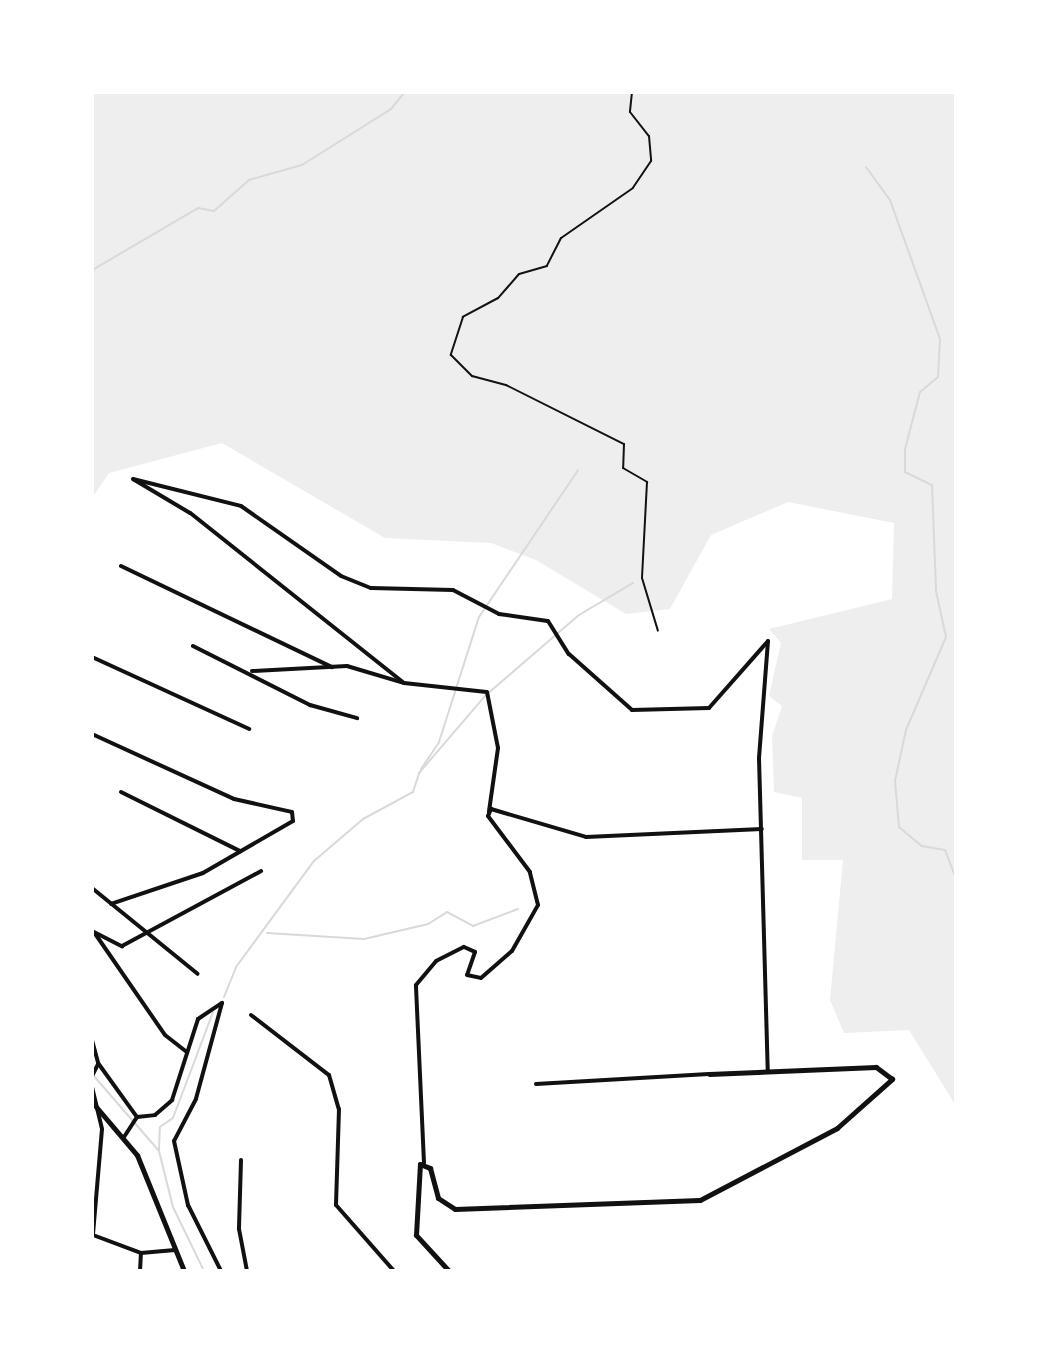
<!DOCTYPE html>
<html>
<head>
<meta charset="utf-8">
<style>
	body { margin:0 }
	#map { position:relative; width:1048px; height:1363px; overflow:hidden; background:#fff; font-family:Barlow,sans-serif }
	div>[style] { position:absolute }
	.green>* { inset:0; background:#eee }
	.stream>* { height:2px; margin:-1px; padding:0 1px; transform-origin:1px; border-radius:1px; background:#d9d9d9 }
	.path>* { height:2px; margin:-1px; padding:0 1px; transform-origin:1px; border-radius:1px; background:#111 }
	.minor>* { height:4px; margin:-2px; padding:0 2px; transform-origin:2px; border-radius:2px; background:#111 }
	.tertiary>* { height:5px; margin:-2.5px; padding:0 2.5px; transform-origin:2.5px; border-radius:2.5px; background:#111 }
	span { translate:-50% -50%; white-space:nowrap; text-align:center; line-height:1.15; -webkit-text-stroke:8px #fff; paint-order:stroke }
	.frame { position:absolute; inset:0; border:94px solid #fff; pointer-events:none }
</style>
</head>
<body>
<div id="map">
	<div class="green">
		<i style="clip-path:polygon(92px 92px,956px 92px,956px 1106px,909px 1030px,844px 1033px,830px 1000px,843px 860px,802px 860px,802px 798px,774px 792px,772px 736px,782px 706px,769px 696px,781px 643px,769px 629px,892px 599px,894px 523px,788px 502px,711px 535px,670px 609px,626px 614px,536px 560px,491px 543px,385px 538px,222px 443px,109px 473px,92px 498px)"></i>
	</div>
	<div class="stream">
		<i style="left:866px;top:167px;width:41px;rotate:54deg"></i>
		<i style="left:890px;top:200px;width:148px;rotate:70.2deg"></i>
		<i style="left:940px;top:339px;width:38px;rotate:93deg"></i>
		<i style="left:938px;top:377px;width:23px;rotate:140deg"></i>
		<i style="left:920px;top:392px;width:59px;rotate:104.7deg"></i>
		<i style="left:905px;top:449px;width:23px;rotate:90deg"></i>
		<i style="left:905px;top:472px;width:30px;rotate:26deg"></i>
		<i style="left:932px;top:485px;width:106px;rotate:87.8deg"></i>
		<i style="left:936px;top:591px;width:47px;rotate:77.7deg"></i>
		<i style="left:946px;top:637px;width:101px;rotate:113.3deg"></i>
		<i style="left:906px;top:730px;width:52px;rotate:102.2deg"></i>
		<i style="left:895px;top:781px;width:46px;rotate:85deg"></i>
		<i style="left:899px;top:827px;width:30px;rotate:40deg"></i>
		<i style="left:922px;top:846px;width:23px;rotate:10deg"></i>
		<i style="left:945px;top:850px;width:30px;rotate:69deg"></i>
		<i style="left:92px;top:279px;width:10px;rotate:-79deg"></i>
		<i style="left:94px;top:269px;width:121px;rotate:-30.4deg"></i>
		<i style="left:198px;top:208px;width:16px;rotate:11deg"></i>
		<i style="left:214px;top:211px;width:47px;rotate:-41.5deg"></i>
		<i style="left:249px;top:180px;width:55px;rotate:-15.8deg"></i>
		<i style="left:302px;top:165px;width:105px;rotate:-32.2deg"></i>
		<i style="left:391px;top:109px;width:22px;rotate:-51deg"></i>
		<i style="left:421px;top:769px;width:32px;rotate:-56deg"></i>
		<i style="left:439px;top:742px;width:131px;rotate:-72.3deg"></i>
		<i style="left:479px;top:617px;width:177px;rotate:-56deg"></i>
		<i style="left:267px;top:933px;width:97px;rotate:3.5deg"></i>
		<i style="left:364px;top:939px;width:66px;rotate:-13.2deg"></i>
		<i style="left:428px;top:924px;width:22px;rotate:-32deg"></i>
		<i style="left:447px;top:912px;width:30px;rotate:28deg"></i>
		<i style="left:473px;top:926px;width:48px;rotate:-20.7deg"></i>
		<i style="left:224px;top:997px;width:32px;rotate:-68deg"></i>
		<i style="left:236px;top:967px;width:132px;rotate:-53.7deg"></i>
		<i style="left:314px;top:861px;width:65px;rotate:-40.6deg"></i>
		<i style="left:363px;top:819px;width:57px;rotate:-28.4deg"></i>
		<i style="left:413px;top:792px;width:20px;rotate:-72deg"></i>
		<i style="left:419px;top:773px;width:101px;rotate:-49.4deg"></i>
		<i style="left:485px;top:696px;width:124px;rotate:-40.8deg"></i>
		<i style="left:579px;top:615px;width:63px;rotate:-30.7deg"></i>
		<i style="left:93px;top:1075px;width:101px;rotate:49deg"></i>
		<i style="left:159px;top:1151px;width:58px;rotate:76deg"></i>
		<i style="left:173px;top:1207px;width:71px;rotate:64.2deg"></i>
		<i style="left:159px;top:1150px;width:23px;rotate:-88deg"></i>
		<i style="left:160px;top:1127px;width:16px;rotate:-35deg"></i>
		<i style="left:173px;top:1118px;width:113px;rotate:-69.3deg"></i>
	</div>
	<div class="path">
		<i style="left:632px;top:92px;width:20px;rotate:96deg"></i>
		<i style="left:630px;top:112px;width:31px;rotate:52deg"></i>
		<i style="left:649px;top:136px;width:25px;rotate:85deg"></i>
		<i style="left:651px;top:161px;width:32px;rotate:124deg"></i>
		<i style="left:633px;top:188px;width:88px;rotate:145.2deg"></i>
		<i style="left:561px;top:238px;width:31px;rotate:117deg"></i>
		<i style="left:547px;top:266px;width:29px;rotate:164deg"></i>
		<i style="left:519px;top:274px;width:32px;rotate:131deg"></i>
		<i style="left:498px;top:298px;width:40px;rotate:152deg"></i>
		<i style="left:463px;top:317px;width:40px;rotate:108deg"></i>
		<i style="left:451px;top:355px;width:30px;rotate:45deg"></i>
		<i style="left:472px;top:376px;width:35px;rotate:15deg"></i>
		<i style="left:506px;top:385px;width:132px;rotate:26.6deg"></i>
		<i style="left:624px;top:444px;width:24px;rotate:92deg"></i>
		<i style="left:623px;top:468px;width:28px;rotate:30deg"></i>
		<i style="left:647px;top:482px;width:96px;rotate:93deg"></i>
		<i style="left:642px;top:578px;width:55px;rotate:73.2deg"></i>
	</div>
	<div class="minor">
		<i style="left:121px;top:566px;width:234px;rotate:25.6deg"></i>
		<i style="left:193px;top:646px;width:131px;rotate:26.8deg"></i>
		<i style="left:310px;top:705px;width:49px;rotate:15.5deg"></i>
		<i style="left:92px;top:657px;width:173px;rotate:24.6deg"></i>
		<i style="left:252px;top:671px;width:95px;rotate:-3deg"></i>
		<i style="left:347px;top:666px;width:59px;rotate:16.6deg"></i>
		<i style="left:404px;top:683px;width:83px;rotate:6.2deg"></i>
		<i style="left:487px;top:692px;width:57px;rotate:78.9deg"></i>
		<i style="left:498px;top:748px;width:64px;rotate:98.1deg"></i>
		<i style="left:404px;top:683px;width:273px;rotate:-141.5deg"></i>
		<i style="left:190px;top:513px;width:66px;rotate:-149.2deg"></i>
		<i style="left:133px;top:479px;width:111px;rotate:14deg"></i>
		<i style="left:241px;top:506px;width:122px;rotate:35deg"></i>
		<i style="left:341px;top:576px;width:32px;rotate:22deg"></i>
		<i style="left:371px;top:588px;width:82px;rotate:1.4deg"></i>
		<i style="left:453px;top:590px;width:52px;rotate:27.6deg"></i>
		<i style="left:499px;top:614px;width:49px;rotate:8.1deg"></i>
		<i style="left:548px;top:621px;width:39px;rotate:58deg"></i>
		<i style="left:569px;top:654px;width:84px;rotate:41.6deg"></i>
		<i style="left:632px;top:710px;width:77px;rotate:-1.5deg"></i>
		<i style="left:709px;top:708px;width:89px;rotate:-48.6deg"></i>
		<i style="left:768px;top:641px;width:117px;rotate:94.4deg"></i>
		<i style="left:759px;top:758px;width:313px;rotate:88.4deg"></i>
		<i style="left:92px;top:734px;width:156px;rotate:24.6deg"></i>
		<i style="left:234px;top:799px;width:59px;rotate:12.6deg"></i>
		<i style="left:292px;top:812px;width:9px;rotate:84deg"></i>
		<i style="left:293px;top:821px;width:104px;rotate:150deg"></i>
		<i style="left:203px;top:873px;width:97px;rotate:161.4deg"></i>
		<i style="left:121px;top:792px;width:133px;rotate:26.4deg"></i>
		<i style="left:92px;top:888px;width:136px;rotate:39.1deg"></i>
		<i style="left:92px;top:931px;width:34px;rotate:27deg"></i>
		<i style="left:122px;top:946px;width:158px;rotate:-28.3deg"></i>
		<i style="left:96px;top:935px;width:121px;rotate:55.4deg"></i>
		<i style="left:165px;top:1035px;width:28px;rotate:38deg"></i>
		<i style="left:251px;top:1015px;width:98px;rotate:37.6deg"></i>
		<i style="left:329px;top:1075px;width:35px;rotate:74deg"></i>
		<i style="left:339px;top:1109px;width:96px;rotate:91.8deg"></i>
		<i style="left:336px;top:1205px;width:88px;rotate:48.7deg"></i>
		<i style="left:92px;top:1040px;width:24px;rotate:75deg"></i>
		<i style="left:98px;top:1063px;width:67px;rotate:54.2deg"></i>
		<i style="left:92px;top:1076px;width:13px;rotate:-63deg"></i>
		<i style="left:536px;top:1084px;width:173px;rotate:-3.3deg"></i>
		<i style="left:92px;top:1087px;width:43px;rotate:76.6deg"></i>
		<i style="left:102px;top:1129px;width:106px;rotate:94.9deg"></i>
		<i style="left:93px;top:1235px;width:51px;rotate:20.6deg"></i>
		<i style="left:141px;top:1253px;width:34px;rotate:-5deg"></i>
		<i style="left:124px;top:1137px;width:24px;rotate:-57deg"></i>
		<i style="left:137px;top:1117px;width:18px;rotate:-6deg"></i>
		<i style="left:155px;top:1115px;width:23px;rotate:-41deg"></i>
		<i style="left:172px;top:1100px;width:85px;rotate:-72.2deg"></i>
		<i style="left:198px;top:1019px;width:29px;rotate:-34deg"></i>
		<i style="left:222px;top:1003px;width:99px;rotate:105.2deg"></i>
		<i style="left:196px;top:1099px;width:47px;rotate:117.6deg"></i>
		<i style="left:174px;top:1141px;width:66px;rotate:77.7deg"></i>
		<i style="left:188px;top:1205px;width:74px;rotate:63.4deg"></i>
		<i style="left:241px;top:1160px;width:69px;rotate:91.7deg"></i>
		<i style="left:239px;top:1229px;width:43px;rotate:79.2deg"></i>
		<i style="left:424px;top:1163px;width:178px;rotate:-92.6deg"></i>
		<i style="left:416px;top:985px;width:31px;rotate:-50deg"></i>
		<i style="left:436px;top:961px;width:31px;rotate:-27deg"></i>
		<i style="left:464px;top:947px;width:12px;rotate:24deg"></i>
		<i style="left:475px;top:952px;width:24px;rotate:109deg"></i>
		<i style="left:467px;top:975px;width:14px;rotate:12deg"></i>
		<i style="left:481px;top:978px;width:41px;rotate:-41.1deg"></i>
		<i style="left:512px;top:951px;width:53px;rotate:-60.5deg"></i>
		<i style="left:538px;top:905px;width:34px;rotate:-104deg"></i>
		<i style="left:530px;top:872px;width:70px;rotate:-126.9deg"></i>
		<i style="left:488px;top:816px;width:8px;rotate:-67deg"></i>
		<i style="left:491px;top:809px;width:99px;rotate:16.4deg"></i>
		<i style="left:586px;top:837px;width:176px;rotate:-2.6deg"></i>
		<i style="left:140px;top:1271px;width:17px;rotate:-87deg"></i>
	</div>
	<div class="tertiary">
		<i style="left:92px;top:1102px;width:70px;rotate:49.7deg"></i>
		<i style="left:137px;top:1155px;width:125px;rotate:67.9deg"></i>
		<i style="left:449px;top:1271px;width:49px;rotate:-132.5deg"></i>
		<i style="left:416px;top:1235px;width:71px;rotate:-86.8deg"></i>
		<i style="left:420px;top:1164px;width:11px;rotate:22deg"></i>
		<i style="left:430px;top:1168px;width:31px;rotate:75deg"></i>
		<i style="left:438px;top:1198px;width:20px;rotate:33deg"></i>
		<i style="left:455px;top:1209px;width:245px;rotate:-2.1deg"></i>
		<i style="left:700px;top:1200px;width:155px;rotate:-27.7deg"></i>
		<i style="left:837px;top:1128px;width:74px;rotate:-41.7deg"></i>
		<i style="left:892px;top:1079px;width:20px;rotate:-143deg"></i>
		<i style="left:876px;top:1067px;width:167px;rotate:177.6deg"></i>
	</div>
	<div class="frame"></div>
</div>
</body>
</html>
